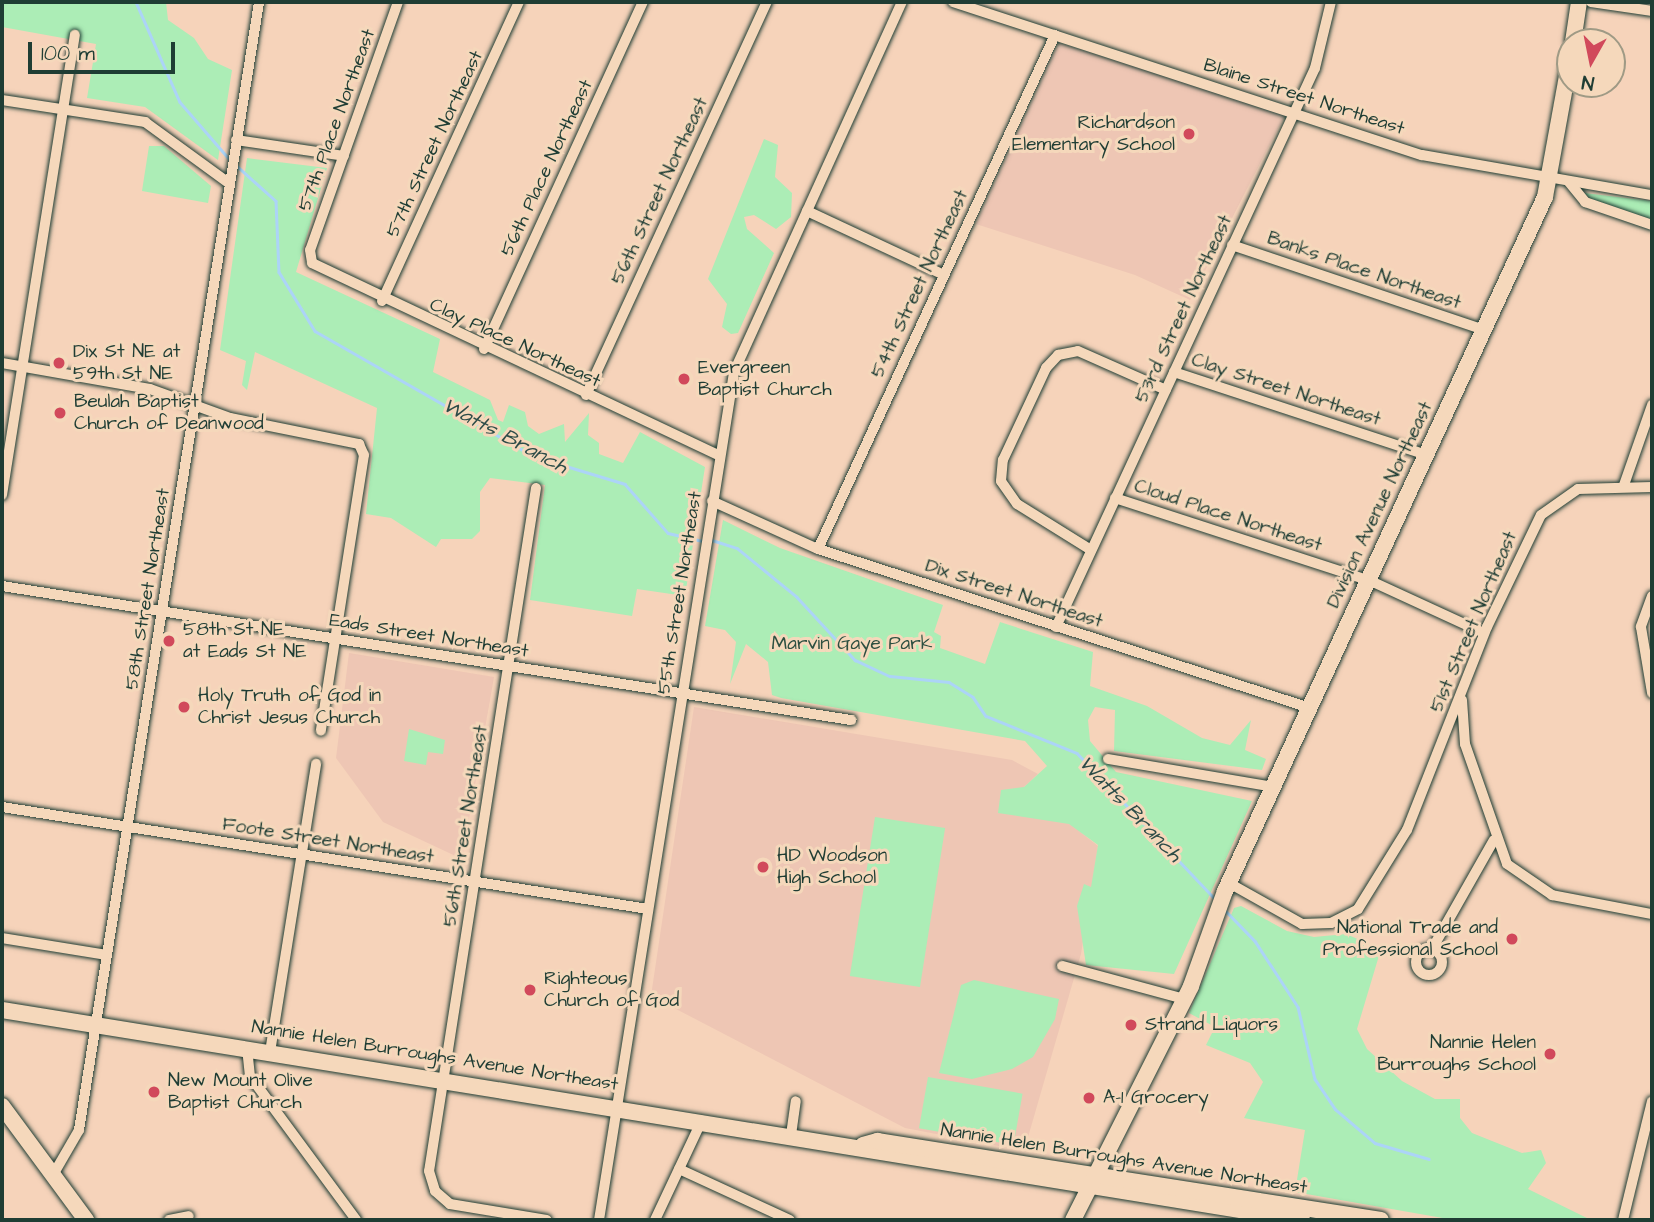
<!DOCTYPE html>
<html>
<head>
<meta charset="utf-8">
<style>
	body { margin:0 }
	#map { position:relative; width:1654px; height:1222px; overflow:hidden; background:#f6d3ba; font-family:"Architects Daughter",sans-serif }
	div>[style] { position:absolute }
	.built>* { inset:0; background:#eec6b4 }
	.green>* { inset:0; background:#acedb6; transform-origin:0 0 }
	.stream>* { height:2.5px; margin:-1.25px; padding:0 1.25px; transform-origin:1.25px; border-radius:1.25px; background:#acd4f7 }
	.roads { filter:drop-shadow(0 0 2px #1f3d34) drop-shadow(0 0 2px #1f3d34) }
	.street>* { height:10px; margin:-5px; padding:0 5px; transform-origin:5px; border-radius:5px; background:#f5d8bb }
	.street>.ring { margin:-5px; padding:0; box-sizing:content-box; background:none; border:10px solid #f5d8bb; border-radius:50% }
	.secondary>* { height:16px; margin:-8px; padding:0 8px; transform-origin:8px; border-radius:8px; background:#f5d8bb }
	.dots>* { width:19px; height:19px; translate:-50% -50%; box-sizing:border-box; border:4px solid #f5d8bb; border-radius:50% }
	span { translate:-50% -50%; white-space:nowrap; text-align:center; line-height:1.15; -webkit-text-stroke:6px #f5d8bb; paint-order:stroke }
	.street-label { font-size:19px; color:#1f3d34 }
	.poi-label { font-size:19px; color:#1f3d34 }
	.right { translate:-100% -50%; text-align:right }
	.left { translate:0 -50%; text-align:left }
	.park-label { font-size:19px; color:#2d4f41 }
	.water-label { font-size:21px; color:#2d4c48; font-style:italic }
	.frame { position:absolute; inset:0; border:4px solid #1f3d34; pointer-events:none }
	.north { position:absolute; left:1556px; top:28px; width:70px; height:70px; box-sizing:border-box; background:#f5d8bb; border:2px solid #9f9a85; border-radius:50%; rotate:189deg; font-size:19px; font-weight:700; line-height:28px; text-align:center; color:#1f3d34 }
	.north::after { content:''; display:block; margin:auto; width:24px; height:32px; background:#d1495b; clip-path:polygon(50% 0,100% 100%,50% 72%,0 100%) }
	.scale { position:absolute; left:28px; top:42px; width:147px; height:32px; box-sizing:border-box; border:4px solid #1f3d34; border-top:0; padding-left:9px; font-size:21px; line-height:24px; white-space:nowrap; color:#1f3d34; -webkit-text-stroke:5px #f5d8bb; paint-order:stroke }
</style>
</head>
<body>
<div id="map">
	<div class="built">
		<i style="clip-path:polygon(1059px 43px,1285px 115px,1190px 300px,1135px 275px,976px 224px)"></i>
		<i style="clip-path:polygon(349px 653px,494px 677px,462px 859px,383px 822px,336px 758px)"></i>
		<i style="clip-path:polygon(694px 707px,1012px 760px,1038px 774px,1024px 787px,1098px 846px,1081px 954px,1024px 1151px,905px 1128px,651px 996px)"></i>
	</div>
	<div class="green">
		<i style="clip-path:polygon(2px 2px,166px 2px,168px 20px,194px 38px,208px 59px,232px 70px,218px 160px,145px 107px,87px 98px,96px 44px,2px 27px)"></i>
		<i style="clip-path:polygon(764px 139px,778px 145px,775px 177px,792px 193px,791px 217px,776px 229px,754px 215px,744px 217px,747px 229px,774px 253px,738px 333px,731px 334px,722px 327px,727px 304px,708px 279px)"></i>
		<i style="clip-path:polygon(149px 146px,164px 146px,211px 186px,208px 203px,142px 191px)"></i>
		<i style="clip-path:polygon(247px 158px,327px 168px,296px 272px,440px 339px,433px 372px,490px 400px,498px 420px,503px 422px,509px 405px,525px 412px,528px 426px,539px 434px,564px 424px,565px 442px,589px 413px,588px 435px,599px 443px,599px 454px,623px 463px,640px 432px,705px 467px,685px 596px,637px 589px,632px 616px,530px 600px,545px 485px,490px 478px,480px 492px,480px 531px,472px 539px,441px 539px,436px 547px,391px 518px,366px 514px,377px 408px,255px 352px,247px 390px,242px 385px,246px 361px,220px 350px)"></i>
		<i style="clip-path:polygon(1584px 193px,1652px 201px,1652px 220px,1592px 200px)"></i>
		<i style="clip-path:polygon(723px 520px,780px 548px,943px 605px,934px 632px,941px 636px,940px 648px,985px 664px,1000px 622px,1093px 652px,1090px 686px,1147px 706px,1202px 738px,1230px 745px,1251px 720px,1245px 750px,1266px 759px,1262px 770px,1114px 751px,1115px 710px,1095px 707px,1088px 720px,1090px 741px,1116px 772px,1252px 801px,1174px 974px,1086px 965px,1077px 906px,1084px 884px,1091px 887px,1098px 845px,1069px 824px,998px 813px,1001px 790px,1024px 787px,1047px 766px,1025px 741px,781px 698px,772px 695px,768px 662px,746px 644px,730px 684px,736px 642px,725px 630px,705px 626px)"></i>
		<i style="clip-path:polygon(409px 729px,445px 740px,443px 754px,428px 752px,426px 765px,404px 761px)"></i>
		<i style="left:875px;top:817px;width:71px;height:161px;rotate:9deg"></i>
		<i style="clip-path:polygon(1241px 906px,1287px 931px,1314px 937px,1346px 934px,1381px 949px,1357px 1029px,1367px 1049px,1402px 1081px,1435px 1099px,1460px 1099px,1460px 1118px,1472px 1133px,1522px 1153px,1541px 1150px,1546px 1163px,1528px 1189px,1591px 1220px,1454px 1220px,1295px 1192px,1305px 1130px,1244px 1118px,1263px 1082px,1250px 1063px,1206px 1045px,1215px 1027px,1189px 1013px,1234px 908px)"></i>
		<i style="clip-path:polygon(974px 980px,1059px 999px,1055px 1019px,1033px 1057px,1012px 1069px,972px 1079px,939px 1073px,961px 985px)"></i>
		<i style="left:928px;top:1077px;width:96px;height:52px;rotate:10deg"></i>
	</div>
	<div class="stream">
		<i style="left:136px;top:2px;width:109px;rotate:66.3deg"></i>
		<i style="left:180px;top:102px;width:78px;rotate:49.2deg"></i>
		<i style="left:237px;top:166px;width:52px;rotate:41.9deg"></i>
		<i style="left:276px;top:201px;width:71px;rotate:87.6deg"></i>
		<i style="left:279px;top:272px;width:69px;rotate:58.6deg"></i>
		<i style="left:315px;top:331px;width:251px;rotate:29.8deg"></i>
		<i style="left:533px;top:456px;width:96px;rotate:16.9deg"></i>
		<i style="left:625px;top:484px;width:65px;rotate:48.7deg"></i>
		<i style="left:668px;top:533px;width:35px;rotate:13deg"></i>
		<i style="left:712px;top:540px;width:26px;rotate:18deg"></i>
		<i style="left:737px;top:548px;width:77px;rotate:39.2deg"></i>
		<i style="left:797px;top:597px;width:86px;rotate:47.4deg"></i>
		<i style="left:855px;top:660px;width:38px;rotate:25deg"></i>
		<i style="left:890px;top:676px;width:59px;rotate:5.8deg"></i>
		<i style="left:949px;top:682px;width:28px;rotate:32deg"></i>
		<i style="left:973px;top:697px;width:23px;rotate:56deg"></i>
		<i style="left:986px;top:716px;width:98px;rotate:22.1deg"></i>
		<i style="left:1077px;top:753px;width:201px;rotate:46.6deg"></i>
		<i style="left:1224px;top:909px;width:45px;rotate:45.9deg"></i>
		<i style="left:1255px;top:941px;width:79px;rotate:56.9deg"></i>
		<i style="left:1298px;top:1007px;width:74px;rotate:76.7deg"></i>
		<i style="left:1315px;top:1079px;width:36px;rotate:56deg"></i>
		<i style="left:1335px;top:1109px;width:52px;rotate:40.4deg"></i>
		<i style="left:1375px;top:1143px;width:56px;rotate:16.5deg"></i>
	</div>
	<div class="roads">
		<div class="street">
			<i style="left:398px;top:2px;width:263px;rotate:109.5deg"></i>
			<i style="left:310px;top:250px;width:13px;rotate:81deg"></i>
			<i style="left:312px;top:263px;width:450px;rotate:25.3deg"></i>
			<i style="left:953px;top:2px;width:493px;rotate:18.1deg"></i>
			<i style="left:1422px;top:155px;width:233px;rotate:9.9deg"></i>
			<i style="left:1591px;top:2px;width:62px;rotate:8.4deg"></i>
			<i style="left:2px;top:100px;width:145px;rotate:8.7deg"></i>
			<i style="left:145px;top:122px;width:105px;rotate:36.1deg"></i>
			<i style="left:236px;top:140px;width:109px;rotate:8.4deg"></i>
			<i style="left:1569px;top:182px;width:26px;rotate:51deg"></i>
			<i style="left:1585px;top:202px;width:71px;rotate:18.9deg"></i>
			<i style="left:807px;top:211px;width:151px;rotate:25deg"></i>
			<i style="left:1232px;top:245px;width:266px;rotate:18.6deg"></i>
			<i style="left:382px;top:301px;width:329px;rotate:-65.4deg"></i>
			<i style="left:484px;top:349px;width:382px;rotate:-65.4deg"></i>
			<i style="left:2px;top:363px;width:150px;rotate:10deg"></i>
			<i style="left:150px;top:389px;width:85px;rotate:19.9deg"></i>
			<i style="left:230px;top:418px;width:132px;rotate:11.4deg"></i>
			<i style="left:359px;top:444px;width:12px;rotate:66deg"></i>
			<i style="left:364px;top:455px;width:279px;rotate:98.9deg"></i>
			<i style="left:1174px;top:372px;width:265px;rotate:18.2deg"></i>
			<i style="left:586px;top:395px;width:433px;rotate:-65.3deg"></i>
			<i style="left:1624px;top:485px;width:85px;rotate:-70.7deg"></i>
			<i style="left:536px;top:488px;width:691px;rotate:98.9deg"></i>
			<i style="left:429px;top:1171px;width:21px;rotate:73deg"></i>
			<i style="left:435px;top:1191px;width:20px;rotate:41deg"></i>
			<i style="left:450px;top:1204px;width:98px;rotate:9.4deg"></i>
			<i style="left:2px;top:495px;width:466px;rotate:-81deg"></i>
			<i style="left:1115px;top:498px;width:271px;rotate:18deg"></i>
			<i style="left:1373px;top:582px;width:122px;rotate:24.7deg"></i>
			<i style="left:712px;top:501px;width:116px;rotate:24.4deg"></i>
			<i style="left:818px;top:549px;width:517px;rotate:17.91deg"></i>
			<i style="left:818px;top:549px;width:566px;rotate:-65.25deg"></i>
			<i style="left:1091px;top:550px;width:87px;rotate:-148.1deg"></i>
			<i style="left:1017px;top:504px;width:28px;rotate:-125deg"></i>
			<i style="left:1001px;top:481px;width:21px;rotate:-85deg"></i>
			<i style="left:1003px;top:460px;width:102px;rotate:-64.9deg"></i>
			<i style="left:1046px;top:368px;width:18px;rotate:-47deg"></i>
			<i style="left:1058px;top:355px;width:20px;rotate:-11deg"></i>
			<i style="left:1078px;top:351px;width:96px;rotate:23.9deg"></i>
			<i style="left:2px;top:586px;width:860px;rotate:8.97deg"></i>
			<i style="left:1652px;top:596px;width:33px;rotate:110deg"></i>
			<i style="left:1641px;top:627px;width:67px;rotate:80.5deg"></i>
			<i style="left:1056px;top:627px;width:616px;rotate:-65.14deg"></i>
			<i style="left:1315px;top:68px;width:68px;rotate:-76.4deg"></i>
			<i style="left:1462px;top:700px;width:44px;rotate:86.1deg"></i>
			<i style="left:1465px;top:744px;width:127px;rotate:70.7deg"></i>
			<i style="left:1507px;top:864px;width:55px;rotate:34.6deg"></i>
			<i style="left:1552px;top:895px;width:102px;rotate:10.8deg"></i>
			<i style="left:1108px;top:759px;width:167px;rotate:9.6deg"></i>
			<i style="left:2px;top:807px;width:654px;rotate:8.97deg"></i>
			<i style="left:1229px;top:883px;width:84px;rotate:29.3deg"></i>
			<i style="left:1302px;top:924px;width:29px;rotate:-2deg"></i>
			<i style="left:1331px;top:923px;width:30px;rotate:-27deg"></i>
			<i style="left:1358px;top:909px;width:93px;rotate:-58.2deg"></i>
			<i style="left:1407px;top:830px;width:218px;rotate:-68.5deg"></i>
			<i style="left:1487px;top:627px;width:124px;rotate:-64.3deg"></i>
			<i style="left:1541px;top:515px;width:45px;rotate:-35.1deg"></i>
			<i style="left:1578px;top:489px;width:74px;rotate:-1.5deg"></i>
			<i style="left:2px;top:938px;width:106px;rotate:9.2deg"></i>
			<i class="ring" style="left:1416px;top:949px;width:16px;height:16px"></i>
			<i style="left:1432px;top:949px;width:125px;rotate:-60.4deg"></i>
			<i style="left:1062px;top:966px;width:126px;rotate:15.1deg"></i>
			<i style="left:247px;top:1048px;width:28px;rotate:84deg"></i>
			<i style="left:250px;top:1076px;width:179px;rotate:53.6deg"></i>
			<i style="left:270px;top:1052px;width:292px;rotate:-80.9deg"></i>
			<i style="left:791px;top:1135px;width:34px;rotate:-82deg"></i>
			<i style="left:679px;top:1169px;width:122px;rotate:24.7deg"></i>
			<i style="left:53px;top:1175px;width:52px;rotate:-60deg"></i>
			<i style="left:79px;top:1130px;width:1142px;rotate:-80.93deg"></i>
			<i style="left:169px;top:1220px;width:20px;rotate:-11deg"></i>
			<i style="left:599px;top:1220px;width:859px;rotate:-80.95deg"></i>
			<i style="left:734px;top:372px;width:406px;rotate:-65.6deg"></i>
			<i style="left:655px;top:1220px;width:110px;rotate:-64.8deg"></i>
			<i style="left:1623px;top:1220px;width:122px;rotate:-76.3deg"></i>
		</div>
		<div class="secondary">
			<i style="left:1573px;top:42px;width:40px;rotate:-81.5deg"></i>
			<i style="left:2px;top:1010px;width:1317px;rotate:9.18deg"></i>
			<i style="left:2px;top:1106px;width:142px;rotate:53.6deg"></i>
			<i style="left:863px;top:1145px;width:15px;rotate:-16deg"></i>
			<i style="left:877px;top:1141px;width:510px;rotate:8.91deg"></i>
			<i style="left:1073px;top:1220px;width:262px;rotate:-63.2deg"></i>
			<i style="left:1191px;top:986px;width:101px;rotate:-70.3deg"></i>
			<i style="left:1225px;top:891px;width:764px;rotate:-65.25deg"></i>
			<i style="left:1545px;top:197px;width:140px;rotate:-79.7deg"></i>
		</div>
	</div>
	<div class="dots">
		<i style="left:1189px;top:134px;background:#d1495b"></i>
		<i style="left:59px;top:363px;background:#d1495b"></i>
		<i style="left:684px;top:379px;background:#d1495b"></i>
		<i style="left:60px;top:413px;background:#d1495b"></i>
		<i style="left:169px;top:641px;background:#d1495b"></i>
		<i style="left:184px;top:707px;background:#d1495b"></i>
		<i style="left:763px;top:867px;background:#d1495b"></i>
		<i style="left:1512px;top:939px;background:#d1495b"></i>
		<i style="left:530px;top:990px;background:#d1495b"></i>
		<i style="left:1131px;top:1025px;background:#d1495b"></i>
		<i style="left:1550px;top:1054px;background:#d1495b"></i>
		<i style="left:154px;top:1092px;background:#d1495b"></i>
		<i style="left:1089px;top:1098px;background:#d1495b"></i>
	</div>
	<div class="street-label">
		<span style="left:1304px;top:97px;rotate:18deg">Blaine Street Northeast</span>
		<span style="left:337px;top:120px;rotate:-70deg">57th Place Northeast</span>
		<span style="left:435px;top:144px;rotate:-65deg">57th Street Northeast</span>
		<span style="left:547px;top:168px;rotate:-65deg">56th Place Northeast</span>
		<span style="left:660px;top:191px;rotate:-65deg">56th Street Northeast</span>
		<span style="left:1364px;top:271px;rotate:19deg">Banks Place Northeast</span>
		<span style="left:920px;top:284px;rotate:-65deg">54th Street Northeast</span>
		<span style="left:1184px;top:309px;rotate:-65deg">53rd Street Northeast</span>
		<span style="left:515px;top:343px;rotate:25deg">Clay Place Northeast</span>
		<span style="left:1286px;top:390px;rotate:18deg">Clay Street Northeast</span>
		<span style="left:1380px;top:505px;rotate:-65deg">Division Avenue Northeast</span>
		<span style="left:1228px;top:516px;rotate:18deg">Cloud Place Northeast</span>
		<span style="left:148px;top:589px;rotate:-81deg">58th Street Northeast</span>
		<span style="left:680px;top:593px;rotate:-81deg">55th Street Northeast</span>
		<span style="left:1014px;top:594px;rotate:18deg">Dix Street Northeast</span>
		<span style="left:1474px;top:622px;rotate:-67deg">51st Street Northeast</span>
		<span style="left:429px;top:636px;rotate:9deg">Eads Street Northeast</span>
		<span style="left:466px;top:826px;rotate:-81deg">56th Street Northeast</span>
		<span style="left:328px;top:841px;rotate:9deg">Foote Street Northeast</span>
		<span style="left:435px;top:1056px;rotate:9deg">Nannie Helen Burroughs Avenue Northeast</span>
		<span style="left:1124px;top:1159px;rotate:9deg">Nannie Helen Burroughs Avenue Northeast</span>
	</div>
	<div class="poi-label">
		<span class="right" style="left:1175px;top:134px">Richardson<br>Elementary School</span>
		<span class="left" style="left:73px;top:363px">Dix St NE at<br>59th St NE</span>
		<span class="left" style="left:698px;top:379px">Evergreen<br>Baptist Church</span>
		<span class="left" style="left:74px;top:413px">Beulah Baptist<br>Church of Deanwood</span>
		<span class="left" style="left:183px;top:641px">58th St NE<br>at Eads St NE</span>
		<span class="left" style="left:198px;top:707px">Holy Truth of God in<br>Christ Jesus Church</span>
		<span class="left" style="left:777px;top:867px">HD Woodson<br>High School</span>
		<span class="right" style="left:1498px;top:939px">National Trade and<br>Professional School</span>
		<span class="left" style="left:544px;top:990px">Righteous<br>Church of God</span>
		<span class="left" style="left:1145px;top:1025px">Strand Liquors</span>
		<span class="right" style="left:1536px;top:1054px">Nannie Helen<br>Burroughs School</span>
		<span class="left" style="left:168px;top:1092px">New Mount Olive<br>Baptist Church</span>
		<span class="left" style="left:1103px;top:1098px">A-1 Grocery</span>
	</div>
	<div class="park-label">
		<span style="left:852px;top:644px">Marvin Gaye Park</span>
	</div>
	<div class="water-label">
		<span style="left:505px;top:436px;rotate:28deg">Watts Branch</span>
		<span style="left:1130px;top:809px;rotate:46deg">Watts Branch</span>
	</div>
	<div class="frame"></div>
	<div class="north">N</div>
	<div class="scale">100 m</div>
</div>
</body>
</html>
